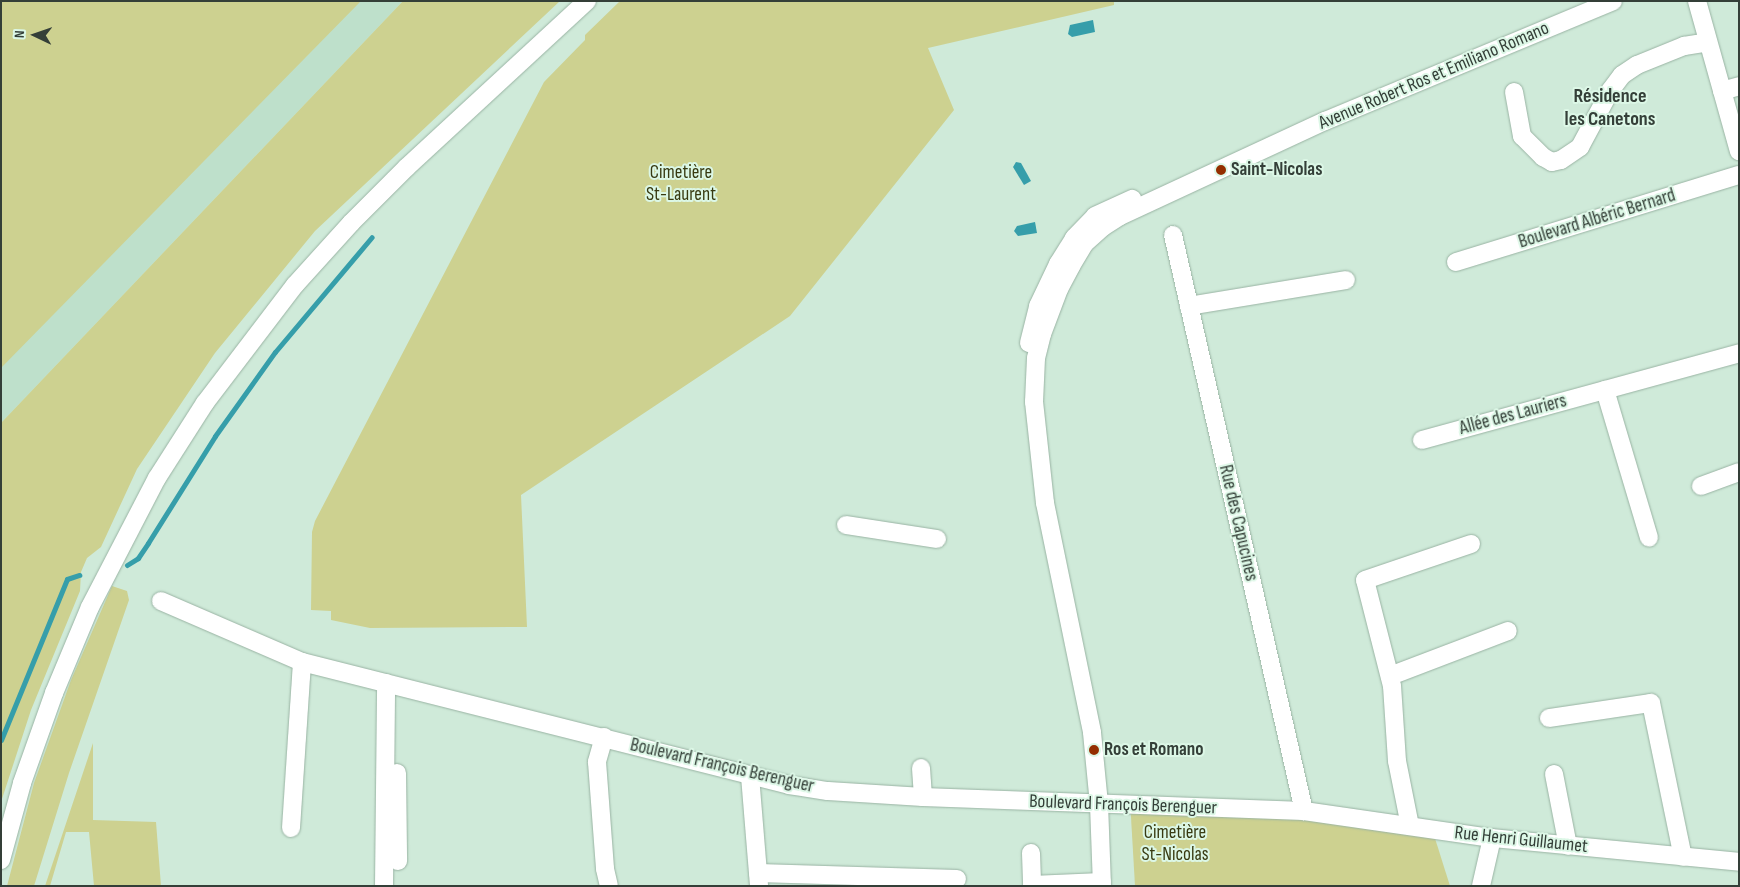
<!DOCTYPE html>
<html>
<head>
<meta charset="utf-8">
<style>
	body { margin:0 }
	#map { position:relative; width:1740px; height:887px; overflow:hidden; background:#cfead9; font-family:"Sofia Sans Condensed",sans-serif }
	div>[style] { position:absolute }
	.built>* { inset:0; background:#bee0cb }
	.green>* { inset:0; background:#cdd190 }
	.water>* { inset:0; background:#369eaa }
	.stream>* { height:5px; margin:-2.5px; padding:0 2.5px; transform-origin:2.5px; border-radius:2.5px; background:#369eaa }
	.roads { filter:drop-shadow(0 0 1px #99b3a3) drop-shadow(0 0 1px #99b3a3) }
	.minor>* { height:18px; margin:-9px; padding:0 9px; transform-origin:9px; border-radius:9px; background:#fff }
	.dots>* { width:14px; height:14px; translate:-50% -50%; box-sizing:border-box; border:2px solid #dcf7e6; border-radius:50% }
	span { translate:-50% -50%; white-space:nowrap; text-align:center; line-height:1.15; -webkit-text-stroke:4px #dcf7e6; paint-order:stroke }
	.street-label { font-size:19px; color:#343f38 }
	.poi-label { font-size:19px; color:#343f38; font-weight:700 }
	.left { translate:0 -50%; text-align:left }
	.park-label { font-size:19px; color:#383a11 }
	.neighbourhood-label { font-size:20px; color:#343f38; font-weight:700 }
	.frame { position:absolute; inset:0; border:2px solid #343f38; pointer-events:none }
	.north { position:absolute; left:10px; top:10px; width:50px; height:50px; -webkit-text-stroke:4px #dcf7e6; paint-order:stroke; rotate:273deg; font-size:14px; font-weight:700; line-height:20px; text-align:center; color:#343f38 }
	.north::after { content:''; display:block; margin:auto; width:18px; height:22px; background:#343f38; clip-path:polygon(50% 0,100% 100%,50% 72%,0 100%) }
</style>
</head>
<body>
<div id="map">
	<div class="built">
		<i style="clip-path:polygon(1px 1px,403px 1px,1px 423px)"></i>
	</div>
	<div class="green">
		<i style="clip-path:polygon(1px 1px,361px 1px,1px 368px)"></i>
		<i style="clip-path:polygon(403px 1px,560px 1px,315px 231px,215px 353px,137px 469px,101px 547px,87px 558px,81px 572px,80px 591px,31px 710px,1px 802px,1px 423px)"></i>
		<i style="clip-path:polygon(620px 1px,1117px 1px,1114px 2px,1114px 5px,928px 48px,954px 110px,790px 316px,521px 495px,527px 627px,370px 628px,331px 620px,331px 611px,311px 610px,312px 532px,315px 521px,544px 82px,585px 40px,585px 35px)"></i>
		<i style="clip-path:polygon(112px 586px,127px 591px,129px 600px,69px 773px,34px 886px,7px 886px,34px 783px,71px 680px)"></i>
		<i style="clip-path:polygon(93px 743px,93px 820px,156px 822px,161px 886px,94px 886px,89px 832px,66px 832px,50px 886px,45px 886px)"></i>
		<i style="clip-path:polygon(1130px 800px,1433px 832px,1450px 886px,1135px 886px)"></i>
	</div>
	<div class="water">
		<i style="clip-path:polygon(1093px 20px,1095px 32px,1072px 37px,1068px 34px,1070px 25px)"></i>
		<i style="clip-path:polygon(1016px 162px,1021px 163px,1031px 181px,1024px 185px,1013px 167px)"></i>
		<i style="clip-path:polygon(1035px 222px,1037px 233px,1018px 236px,1014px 231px,1017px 226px)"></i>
	</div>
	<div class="stream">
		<i style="left:127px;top:565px;width:13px;rotate:-32deg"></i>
		<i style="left:138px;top:558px;width:18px;rotate:-56deg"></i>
		<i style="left:148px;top:543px;width:126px;rotate:-57.9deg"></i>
		<i style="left:215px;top:436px;width:103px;rotate:-54.5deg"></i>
		<i style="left:275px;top:352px;width:150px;rotate:-49.9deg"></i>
		<i style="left:1px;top:740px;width:174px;rotate:-67.7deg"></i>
		<i style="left:67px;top:579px;width:13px;rotate:-18deg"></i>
	</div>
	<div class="roads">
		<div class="minor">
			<i style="left:1697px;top:1px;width:156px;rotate:74.4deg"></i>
			<i style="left:1722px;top:91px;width:18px;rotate:-16deg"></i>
			<i style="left:1514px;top:92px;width:45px;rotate:79.7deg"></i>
			<i style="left:1522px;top:136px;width:30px;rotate:45deg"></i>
			<i style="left:1543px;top:157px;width:10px;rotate:29deg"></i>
			<i style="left:1552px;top:162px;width:9px;rotate:-13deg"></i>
			<i style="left:1561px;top:160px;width:23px;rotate:-34deg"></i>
			<i style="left:1580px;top:147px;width:64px;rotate:-61.8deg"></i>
			<i style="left:1610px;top:91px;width:20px;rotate:-53deg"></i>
			<i style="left:1622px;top:75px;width:18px;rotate:-34deg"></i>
			<i style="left:1637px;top:65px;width:51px;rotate:-22deg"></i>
			<i style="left:1684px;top:46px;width:24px;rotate:-9deg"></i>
			<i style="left:1173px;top:235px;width:591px;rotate:77.19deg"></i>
			<i style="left:1456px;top:262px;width:296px;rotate:-17.1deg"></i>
			<i style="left:1189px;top:306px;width:159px;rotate:-9.4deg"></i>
			<i style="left:1029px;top:343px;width:38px;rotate:-76deg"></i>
			<i style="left:1038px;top:306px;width:47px;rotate:-64.5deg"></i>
			<i style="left:1058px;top:264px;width:31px;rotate:-58deg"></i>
			<i style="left:1074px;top:238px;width:30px;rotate:-46deg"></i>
			<i style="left:1095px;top:216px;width:41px;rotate:-24.7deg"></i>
			<i style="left:1605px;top:390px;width:154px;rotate:73.4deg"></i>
			<i style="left:1422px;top:440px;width:329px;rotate:-15.3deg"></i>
			<i style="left:1701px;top:486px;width:40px;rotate:-20.2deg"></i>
			<i style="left:846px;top:525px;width:92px;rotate:8.7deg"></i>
			<i style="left:161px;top:601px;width:154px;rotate:23.4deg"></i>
			<i style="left:302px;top:662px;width:502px;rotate:14.17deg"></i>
			<i style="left:789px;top:785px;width:39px;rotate:9deg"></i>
			<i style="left:828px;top:791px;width:95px;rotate:3.6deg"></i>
			<i style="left:923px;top:797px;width:381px;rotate:2.1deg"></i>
			<i style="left:1304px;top:811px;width:190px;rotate:8.2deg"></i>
			<i style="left:1492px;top:838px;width:248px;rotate:5.5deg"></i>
			<i style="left:1390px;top:676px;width:126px;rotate:-20.9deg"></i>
			<i style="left:1549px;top:718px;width:103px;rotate:-8.4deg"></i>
			<i style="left:1651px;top:703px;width:157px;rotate:78.3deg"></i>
			<i style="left:604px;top:737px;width:26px;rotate:106deg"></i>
			<i style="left:597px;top:762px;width:107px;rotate:85.7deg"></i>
			<i style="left:605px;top:869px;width:17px;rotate:77deg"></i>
			<i style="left:921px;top:768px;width:29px;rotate:86deg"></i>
			<i style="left:397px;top:773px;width:88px;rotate:89.3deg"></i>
			<i style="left:1554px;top:774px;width:73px;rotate:79deg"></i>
			<i style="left:750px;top:776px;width:110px;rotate:85.3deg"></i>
			<i style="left:1410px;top:826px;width:66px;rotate:-101.3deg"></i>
			<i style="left:1397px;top:761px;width:75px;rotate:-93.8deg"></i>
			<i style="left:1392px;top:686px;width:109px;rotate:-104.3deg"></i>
			<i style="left:1365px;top:580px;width:112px;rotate:-18.8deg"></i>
			<i style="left:291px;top:828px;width:166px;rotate:-86.2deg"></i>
			<i style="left:1031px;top:853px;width:32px;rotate:88deg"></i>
			<i style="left:1032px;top:885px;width:70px;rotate:-2.5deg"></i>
			<i style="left:1px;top:860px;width:80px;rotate:-74.7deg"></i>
			<i style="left:22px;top:783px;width:96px;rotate:-70.4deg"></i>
			<i style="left:54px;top:693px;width:93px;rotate:-67.3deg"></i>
			<i style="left:90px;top:607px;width:145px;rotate:-62.6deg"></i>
			<i style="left:157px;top:478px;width:89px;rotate:-57.4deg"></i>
			<i style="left:205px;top:403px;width:148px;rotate:-52.7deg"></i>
			<i style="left:295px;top:285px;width:84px;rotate:-47.9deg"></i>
			<i style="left:351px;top:223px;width:79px;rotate:-45deg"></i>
			<i style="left:407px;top:167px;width:245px;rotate:-42.7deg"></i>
			<i style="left:758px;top:873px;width:199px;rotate:1.7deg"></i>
			<i style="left:384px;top:886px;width:203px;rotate:-89.4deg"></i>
			<i style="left:1102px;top:886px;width:82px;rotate:-92.1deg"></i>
			<i style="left:1099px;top:804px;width:72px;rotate:-95.6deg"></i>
			<i style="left:1092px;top:732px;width:234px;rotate:-101.6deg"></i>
			<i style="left:1045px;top:503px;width:102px;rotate:-96.2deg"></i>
			<i style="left:1034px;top:402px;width:44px;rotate:-87.4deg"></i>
			<i style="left:1036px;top:358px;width:25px;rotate:-76deg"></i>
			<i style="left:1042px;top:334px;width:48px;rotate:-69.3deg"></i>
			<i style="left:1059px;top:289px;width:26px;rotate:-62deg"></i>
			<i style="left:1071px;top:266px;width:27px;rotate:-59deg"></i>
			<i style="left:1085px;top:243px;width:24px;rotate:-42deg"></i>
			<i style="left:1103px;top:227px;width:20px;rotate:-33deg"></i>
			<i style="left:1120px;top:216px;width:226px;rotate:-24.9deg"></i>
			<i style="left:1325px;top:121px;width:312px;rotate:-22.6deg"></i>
			<i style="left:1481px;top:886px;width:49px;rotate:-77.1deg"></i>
		</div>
	</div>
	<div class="dots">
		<i style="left:1221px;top:170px;background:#942e00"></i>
		<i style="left:1094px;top:750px;background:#942e00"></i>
	</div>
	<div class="street-label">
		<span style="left:1434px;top:76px;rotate:-23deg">Avenue Robert Ros et Emiliano Romano</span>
		<span style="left:1597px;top:219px;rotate:-17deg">Boulevard Albéric Bernard</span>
		<span style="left:1513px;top:415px;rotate:-15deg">Allée des Lauriers</span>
		<span style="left:1238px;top:523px;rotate:77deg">Rue des Capucines</span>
		<span style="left:722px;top:766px;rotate:13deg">Boulevard François Berenguer</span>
		<span style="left:1123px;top:805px;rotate:2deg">Boulevard François Berenguer</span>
		<span style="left:1521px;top:840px;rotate:6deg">Rue Henri Guillaumet</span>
	</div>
	<div class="poi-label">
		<span class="left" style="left:1231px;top:170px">Saint-Nicolas</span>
		<span class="left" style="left:1104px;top:750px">Ros et Romano</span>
	</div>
	<div class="park-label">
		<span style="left:681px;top:184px">Cimetière<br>St-Laurent</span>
		<span style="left:1175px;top:844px">Cimetière<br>St-Nicolas</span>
	</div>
	<div class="neighbourhood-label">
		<span style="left:1610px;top:108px">Résidence<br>les Canetons</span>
	</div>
	<div class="frame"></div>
	<div class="north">N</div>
</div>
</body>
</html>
